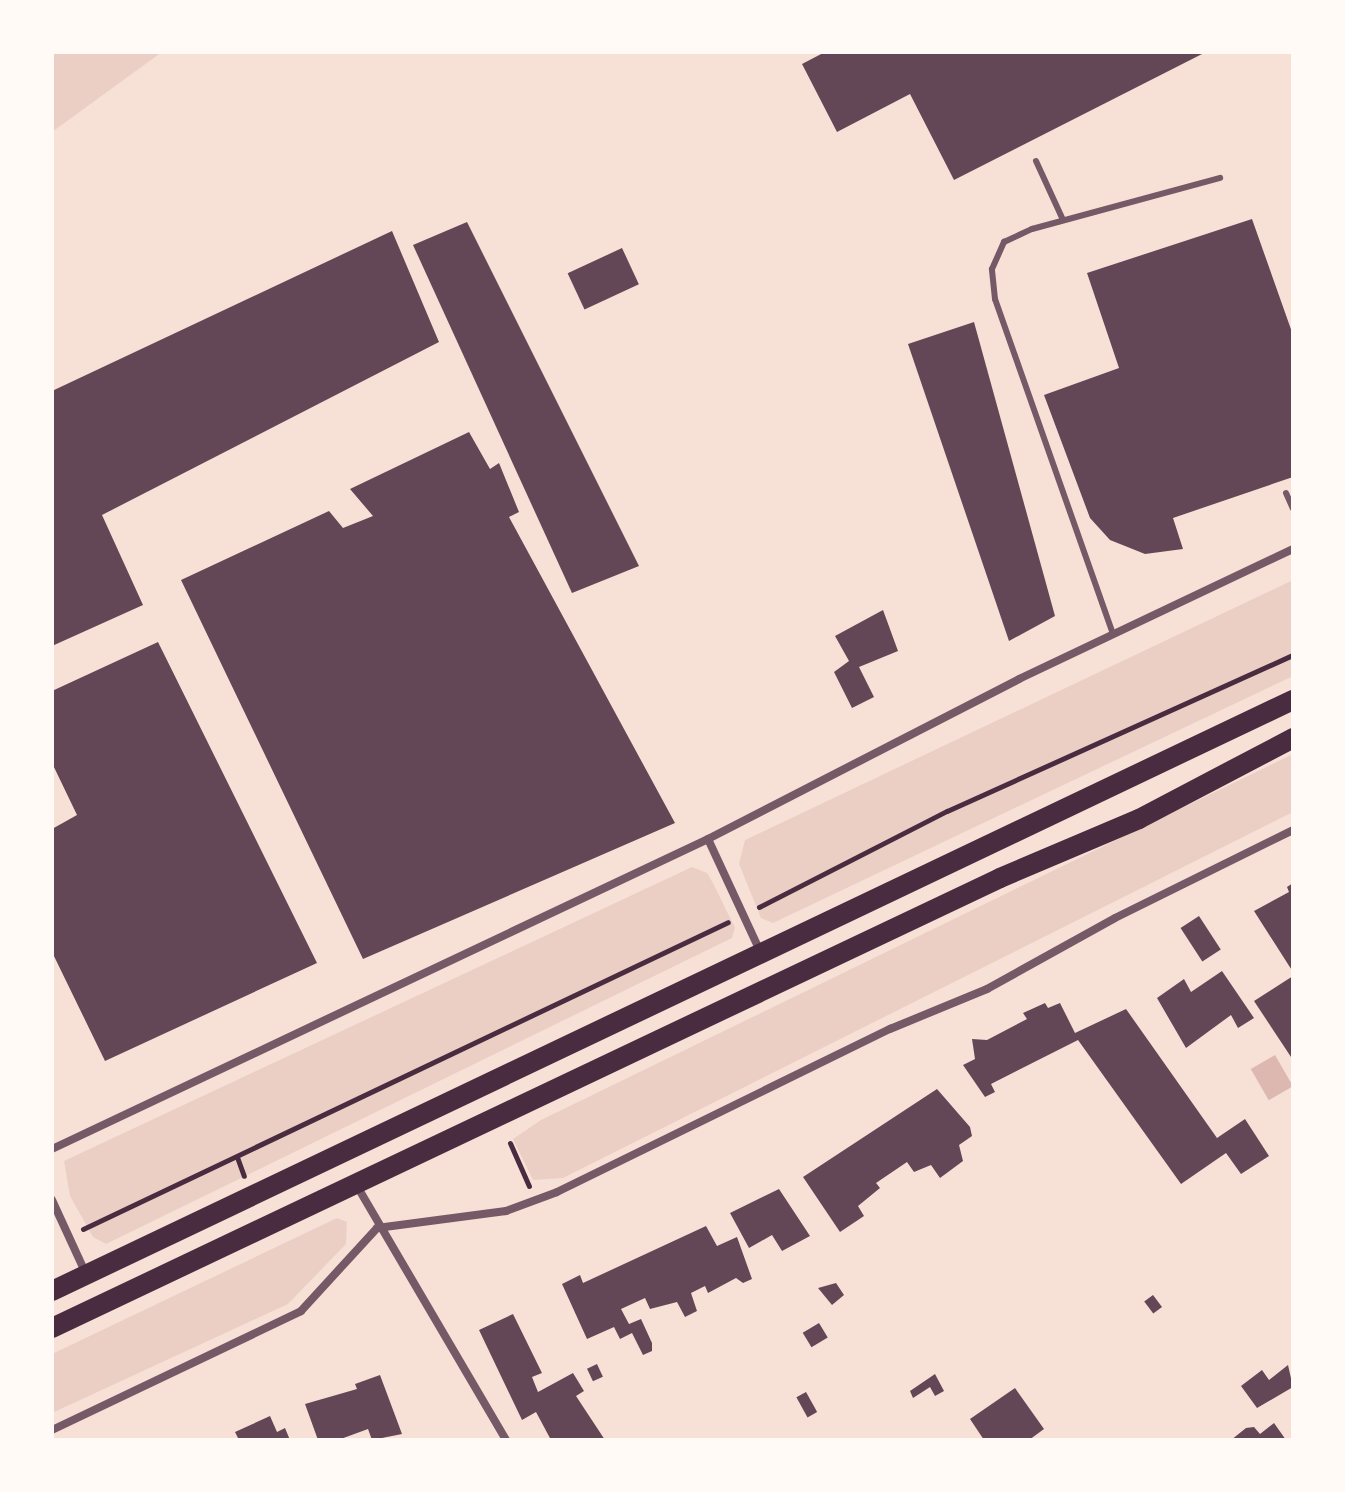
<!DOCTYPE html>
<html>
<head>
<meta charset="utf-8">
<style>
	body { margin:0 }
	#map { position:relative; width:1345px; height:1492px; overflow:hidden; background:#f7e1d7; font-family:Helvetica,sans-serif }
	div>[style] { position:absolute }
	.green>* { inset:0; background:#ebcfc5 }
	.water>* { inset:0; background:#dcb8b0; transform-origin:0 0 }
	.building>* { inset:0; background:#644757; transform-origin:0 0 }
	.path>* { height:5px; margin:-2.5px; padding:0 2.5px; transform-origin:2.5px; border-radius:2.5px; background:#4a2c40 }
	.service>* { height:6px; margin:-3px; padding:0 3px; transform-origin:3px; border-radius:3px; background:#755966 }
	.minor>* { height:8px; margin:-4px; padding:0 4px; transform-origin:4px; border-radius:4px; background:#755966 }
	.primary>* { height:20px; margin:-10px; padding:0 10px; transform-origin:10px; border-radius:10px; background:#4a2c40 }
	span { translate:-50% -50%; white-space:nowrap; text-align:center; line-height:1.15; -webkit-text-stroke:7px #fffaf5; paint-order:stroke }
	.frame { position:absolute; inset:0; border:54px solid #fffaf5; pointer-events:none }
</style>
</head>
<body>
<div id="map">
	<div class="green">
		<i style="clip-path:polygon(52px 52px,162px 52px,52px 132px)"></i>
		<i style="clip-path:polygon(1293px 580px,1293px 676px,773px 923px,761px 918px,739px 864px,745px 840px)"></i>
		<i style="clip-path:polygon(1293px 754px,1293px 812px,563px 1178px,533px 1180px,513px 1139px,541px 1120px)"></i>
		<i style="clip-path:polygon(692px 867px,707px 873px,713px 883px,735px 928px,732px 938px,106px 1244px,93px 1237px,70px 1196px,64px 1161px)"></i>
		<i style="clip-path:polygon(337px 1218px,347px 1222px,346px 1244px,288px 1304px,52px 1413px,52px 1354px)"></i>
	</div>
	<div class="water">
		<i style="left:1275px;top:1055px;width:36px;height:28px;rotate:60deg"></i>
	</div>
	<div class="building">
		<i style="clip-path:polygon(825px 52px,1206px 52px,954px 180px,910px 94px,837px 132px,802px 64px)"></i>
		<i style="clip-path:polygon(1252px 219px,1293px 335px,1293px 477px,1173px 518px,1183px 549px,1145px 554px,1110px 540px,1090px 518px,1044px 395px,1119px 368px,1087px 273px)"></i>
		<i style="clip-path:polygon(467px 222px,639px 566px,572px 593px,413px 245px)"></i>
		<i style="clip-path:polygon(392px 231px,439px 342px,102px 515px,143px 605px,52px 646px,52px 391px)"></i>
		<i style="left:622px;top:248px;width:40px;height:60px;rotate:65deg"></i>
		<i style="clip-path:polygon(974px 322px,1055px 616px,1009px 641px,908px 344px)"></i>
		<i style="clip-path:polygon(469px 432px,490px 469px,499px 463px,519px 512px,509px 517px,675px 823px,363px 959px,181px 580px,329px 511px,343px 528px,373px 516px,350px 489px)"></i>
		<i style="clip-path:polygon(883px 610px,898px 651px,859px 667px,874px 697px,852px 708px,834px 672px,849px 661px,835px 636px)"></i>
		<i style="clip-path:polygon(158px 642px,317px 963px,105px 1061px,52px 952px,52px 829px,77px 815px,52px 763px,52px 691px)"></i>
		<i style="clip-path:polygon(1293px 883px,1293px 972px,1254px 911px,1289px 892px,1287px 887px)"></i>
		<i style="left:1199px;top:916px;width:40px;height:22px;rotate:57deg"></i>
		<i style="clip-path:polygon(1222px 971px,1254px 1018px,1238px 1028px,1231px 1015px,1186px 1048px,1157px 998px,1184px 979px,1191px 992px)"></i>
		<i style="clip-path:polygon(1293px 976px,1293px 1060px,1254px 1001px)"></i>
		<i style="clip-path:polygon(1045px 1003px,1048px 1008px,1060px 1003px,1075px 1033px,1126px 1009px,1217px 1138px,1245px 1119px,1269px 1156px,1241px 1174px,1226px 1153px,1181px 1184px,1078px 1040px,991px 1084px,995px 1092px,985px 1097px,963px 1065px,975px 1059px,972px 1039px,987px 1040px,1027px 1019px,1023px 1013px)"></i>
		<i style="clip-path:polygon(937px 1089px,970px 1127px,972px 1136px,959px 1145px,963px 1161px,940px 1178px,931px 1165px,914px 1172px,907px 1162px,876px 1183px,880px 1188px,858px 1206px,864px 1216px,840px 1232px,803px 1177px)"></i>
		<i style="clip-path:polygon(779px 1189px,810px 1236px,782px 1251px,772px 1235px,749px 1248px,730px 1213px)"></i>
		<i style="clip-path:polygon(706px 1226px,717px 1246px,737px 1237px,752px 1279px,743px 1283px,736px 1278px,708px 1293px,705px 1286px,691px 1293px,697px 1311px,685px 1317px,677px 1302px,650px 1309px,645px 1298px,621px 1309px,629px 1324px,641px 1319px,652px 1343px,652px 1351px,643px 1355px,632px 1333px,620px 1339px,614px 1327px,587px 1339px,562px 1284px,580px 1275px,583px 1283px)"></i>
		<i style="clip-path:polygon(836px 1283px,844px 1295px,832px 1305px,818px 1288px)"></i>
		<i style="left:1153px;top:1295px;width:15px;height:11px;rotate:53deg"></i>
		<i style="clip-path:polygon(513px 1314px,542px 1373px,532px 1377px,538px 1392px,573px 1373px,584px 1391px,576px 1396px,605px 1440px,551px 1440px,536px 1412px,522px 1420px,479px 1330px)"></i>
		<i style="left:819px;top:1323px;width:17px;height:19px;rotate:59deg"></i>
		<i style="left:597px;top:1364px;width:14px;height:11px;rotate:65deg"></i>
		<i style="clip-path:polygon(1288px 1365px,1293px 1387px,1257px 1408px,1241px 1386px,1262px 1370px,1269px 1380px)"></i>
		<i style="clip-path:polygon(935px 1374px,944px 1391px,935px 1396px,930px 1387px,913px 1398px,910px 1391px)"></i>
		<i style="clip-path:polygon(380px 1375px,402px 1434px,372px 1440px,368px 1429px,338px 1440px,318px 1440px,305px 1404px,357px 1389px,355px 1384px)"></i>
		<i style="clip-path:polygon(1015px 1388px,1044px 1429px,1029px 1440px,984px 1440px,970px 1419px)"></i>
		<i style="left:806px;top:1392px;width:23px;height:11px;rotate:61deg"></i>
		<i style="clip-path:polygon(270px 1416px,277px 1432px,285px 1428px,290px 1440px,239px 1440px,235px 1432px)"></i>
		<i style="clip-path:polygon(1274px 1423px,1286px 1440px,1231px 1440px,1246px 1428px,1254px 1427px,1260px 1434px)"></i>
	</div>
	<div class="path">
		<i style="left:759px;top:907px;width:211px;rotate:-27.1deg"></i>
		<i style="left:947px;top:811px;width:380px;rotate:-24.3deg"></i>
		<i style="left:510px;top:1143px;width:47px;rotate:66.2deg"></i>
		<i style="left:237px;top:1157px;width:20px;rotate:70deg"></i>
		<i style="left:83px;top:1229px;width:714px;rotate:-25.45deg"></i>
	</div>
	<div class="service">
		<i style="left:1036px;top:161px;width:65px;rotate:65.4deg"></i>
		<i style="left:1286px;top:493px;width:17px;rotate:66deg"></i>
		<i style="left:1113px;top:634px;width:355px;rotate:-109.4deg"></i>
		<i style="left:995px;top:299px;width:30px;rotate:-96deg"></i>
		<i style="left:992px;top:269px;width:30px;rotate:-66deg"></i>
		<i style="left:1004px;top:242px;width:31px;rotate:-25deg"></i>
		<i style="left:1032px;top:229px;width:195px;rotate:-15.2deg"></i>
	</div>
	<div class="minor">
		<i style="left:708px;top:839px;width:123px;rotate:65.1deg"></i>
		<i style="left:52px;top:1149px;width:726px;rotate:-25.29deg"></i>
		<i style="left:708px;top:839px;width:350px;rotate:-27.2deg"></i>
		<i style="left:1019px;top:679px;width:303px;rotate:-25.4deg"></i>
		<i style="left:357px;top:1186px;width:294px;rotate:59.6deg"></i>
		<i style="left:52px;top:1200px;width:81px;rotate:65.3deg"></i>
		<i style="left:52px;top:1430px;width:276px;rotate:-25.5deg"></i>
		<i style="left:301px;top:1311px;width:113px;rotate:-47.5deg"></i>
		<i style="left:377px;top:1228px;width:130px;rotate:-7.5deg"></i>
		<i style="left:506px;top:1211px;width:54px;rotate:-20.4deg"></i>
		<i style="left:557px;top:1192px;width:371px;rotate:-26.1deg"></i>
		<i style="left:890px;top:1029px;width:105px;rotate:-22.4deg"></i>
		<i style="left:987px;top:989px;width:146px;rotate:-29deg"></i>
		<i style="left:1115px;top:918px;width:199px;rotate:-26.3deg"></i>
	</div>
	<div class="primary">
		<i style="left:52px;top:1291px;width:1375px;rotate:-25.47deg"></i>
		<i style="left:52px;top:1328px;width:1049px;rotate:-25.39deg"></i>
		<i style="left:1000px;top:878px;width:151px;rotate:-23deg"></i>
		<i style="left:1139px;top:819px;width:174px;rotate:-27.7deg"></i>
	</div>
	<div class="frame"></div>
</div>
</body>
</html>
